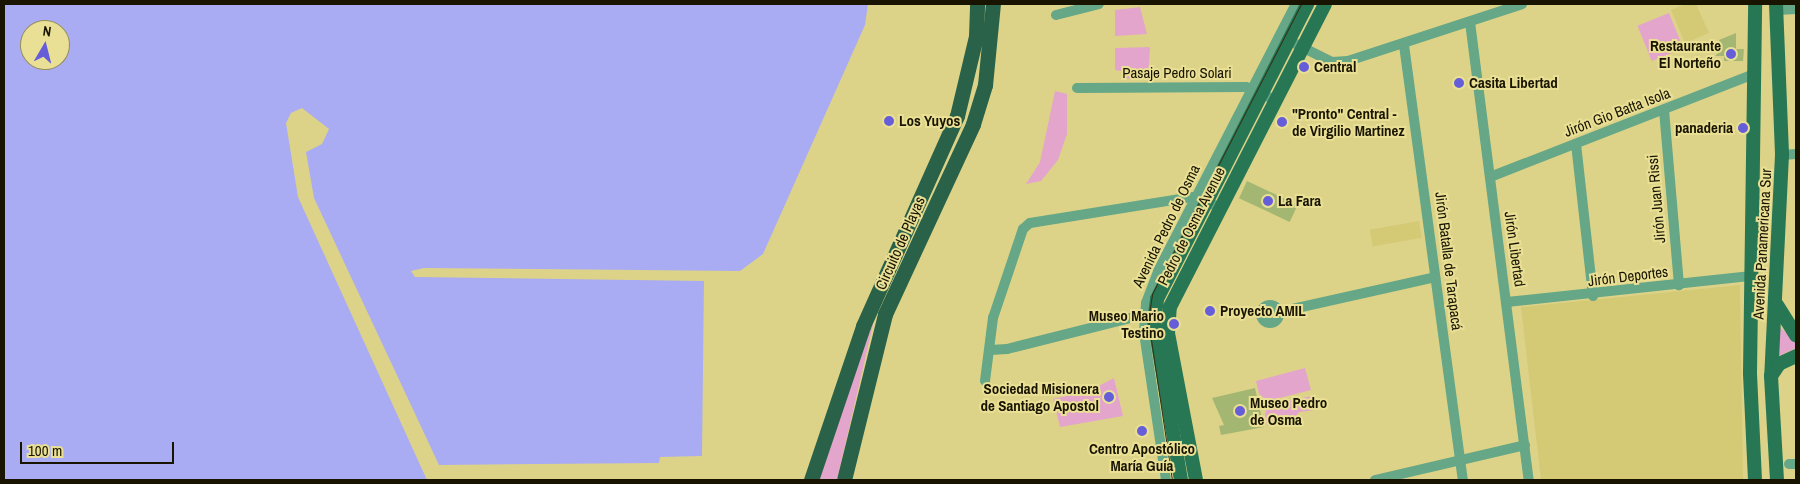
<!DOCTYPE html>
<html>
<head>
<meta charset="utf-8">
<style>
	body { margin:0 }
	#map { position:relative; width:1800px; height:484px; overflow:hidden; background:#ddd388; font-family:"Archivo Narrow",sans-serif }
	div>[style] { position:absolute }
	.built>* { inset:0; background:#d4c975; transform-origin:0 0 }
	.green>* { inset:0; background:#e3a5cb; transform-origin:0 0 }
	.water>* { inset:0; background:#a9acf2 }
	.building>* { inset:0; background:#a3b772; transform-origin:0 0 }
	.minor>* { height:10px; margin:-5px; padding:0 5px; transform-origin:5px; border-radius:5px; background:#65a786 }
	.minor>.ring { margin:-5px; padding:0; box-sizing:content-box; background:none; border:10px solid #65a786; border-radius:50% }
	.major>* { height:14px; margin:-7px; padding:0 7px; transform-origin:7px; border-radius:7px; background:#277755 }
	.highway>* { height:15px; margin:-7.5px; padding:0 7.5px; transform-origin:7.5px; border-radius:7.5px; background:#296248 }
	.tram>* { height:1px; margin:-0.5px; padding:0 0.5px; transform-origin:0.5px; border-radius:0.5px; background:#342f13 }
	.dots>* { width:14px; height:14px; translate:-50% -50%; box-sizing:border-box; border:2px solid #eae095; border-radius:50% }
	span { translate:-50% -50%; white-space:nowrap; text-align:center; line-height:1.15; -webkit-text-stroke:4px #eae095; paint-order:stroke }
	.poi-label { font-size:15px; color:#181400; font-weight:700 }
	.right { translate:-100% -50%; text-align:right }
	.left { translate:0 -50%; text-align:left }
	.street-label { font-size:15px; color:#181400 }
	.frame { position:absolute; inset:0; border:5px solid #181400; pointer-events:none }
	.north { position:absolute; left:20px; top:20px; width:50px; height:50px; box-sizing:border-box; background:#eae095; border:1px solid #968e59; border-radius:50%; rotate:8deg; font-size:14px; font-weight:700; line-height:20px; text-align:center; color:#181400 }
	.north::after { content:''; display:block; margin:auto; width:18px; height:22px; background:#665ed8; clip-path:polygon(50% 0,100% 100%,50% 72%,0 100%) }
	.scale { position:absolute; left:20px; top:442px; width:154px; height:22px; box-sizing:border-box; border:2px solid #181400; border-top:0; padding-left:6px; font-size:15px; line-height:18px; white-space:nowrap; color:#181400; -webkit-text-stroke:4px #eae095; paint-order:stroke }
</style>
</head>
<body>
<div id="map">
	<div class="built">
		<i style="clip-path:polygon(1686px 4px,1696px 4px,1709px 33px,1685px 43px,1671px 10px)"></i>
		<i style="left:1419px;top:221px;width:17px;height:50px;rotate:80deg"></i>
		<i style="clip-path:polygon(1740px 285px,1743px 480px,1541px 480px,1521px 307px)"></i>
	</div>
	<div class="green">
		<i style="clip-path:polygon(1140px 7px,1147px 34px,1115px 36px,1115px 10px)"></i>
		<i style="left:1669px;top:13px;width:38px;height:34px;rotate:68deg"></i>
		<i style="clip-path:polygon(1150px 47px,1148px 78px,1121px 79px,1121px 71px,1115px 70px,1115px 48px)"></i>
		<i style="clip-path:polygon(1055px 91px,1067px 94px,1067px 134px,1058px 160px,1041px 181px,1026px 184px,1040px 162px)"></i>
		<i style="clip-path:polygon(868px 322px,873px 325px,837px 480px,819px 480px)"></i>
		<i style="clip-path:polygon(1780px 327px,1796px 342px,1796px 348px,1779px 356px)"></i>
		<i style="clip-path:polygon(1305px 368px,1311px 390px,1268px 401px,1259px 394px,1256px 381px)"></i>
		<i style="clip-path:polygon(1114px 378px,1123px 416px,1060px 427px,1053px 399px,1089px 391px)"></i>
		<i style="clip-path:polygon(1312px 396px,1315px 410px,1299px 412px,1293px 421px,1267px 426px,1265px 414px,1268px 405px)"></i>
	</div>
	<div class="water">
		<i style="clip-path:polygon(evenodd,4px 4px,868px 4px,865px 25px,763px 254px,740px 271px,424px 268px,411px 271px,415px 277px,704px 281px,702px 456px,660px 457px,659px 463px,439px 465px,314px 198px,306px 152px,322px 144px,329px 129px,302px 108px,291px 113px,286px 123px,298px 197px,427px 480px,4px 480px,4px 4px,30px 30px,60px 30px,60px 60px,30px 60px,30px 30px)"></i>
	</div>
	<div class="building">
		<i style="clip-path:polygon(1736px 33px,1736px 49px,1744px 49px,1743px 61px,1724px 61px,1724px 56px,1715px 56px,1722px 49px,1719px 40px)"></i>
		<i style="left:1247px;top:181px;width:56px;height:19px;rotate:25deg"></i>
		<i style="clip-path:polygon(1255px 388px,1264px 427px,1221px 435px,1219px 426px,1224px 425px,1212px 398px)"></i>
	</div>
	<div class="minor">
		<i style="left:1776px;top:10px;width:20px;rotate:-3deg"></i>
		<i style="left:1056px;top:15px;width:44px;rotate:-14.3deg"></i>
		<i style="left:1470px;top:22px;width:462px;rotate:82.7deg"></i>
		<i style="left:1288px;top:40px;width:49px;rotate:26.6deg"></i>
		<i style="left:1332px;top:62px;width:16px;rotate:-4deg"></i>
		<i style="left:1348px;top:61px;width:183px;rotate:-18.1deg"></i>
		<i style="left:1404px;top:45px;width:439px;rotate:82.3deg"></i>
		<i style="left:1077px;top:88px;width:169px;rotate:-0.3deg"></i>
		<i style="left:1246px;top:87px;width:32px;rotate:24deg"></i>
		<i style="left:1664px;top:110px;width:176px;rotate:85.1deg"></i>
		<i style="left:1576px;top:144px;width:153px;rotate:83.6deg"></i>
		<i style="left:1782px;top:155px;width:14px;rotate:-4deg"></i>
		<i style="left:1490px;top:177px;width:283px;rotate:-21.3deg"></i>
		<i style="left:1507px;top:302px;width:246px;rotate:-6.1deg"></i>
		<i class="ring" style="left:1261px;top:305px;width:8px;height:8px"></i>
		<i style="left:1279px;top:312px;width:160px;rotate:-12.6deg"></i>
		<i style="left:990px;top:350px;width:17px;rotate:-3deg"></i>
		<i style="left:1007px;top:349px;width:147px;rotate:-14.1deg"></i>
		<i style="left:985px;top:381px;width:64px;rotate:-82.8deg"></i>
		<i style="left:993px;top:318px;width:94px;rotate:-71.4deg"></i>
		<i style="left:1023px;top:229px;width:9px;rotate:-41deg"></i>
		<i style="left:1030px;top:223px;width:165px;rotate:-9.1deg"></i>
		<i style="left:1193px;top:197px;width:28px;rotate:21deg"></i>
		<i style="left:1789px;top:464px;width:7px"></i>
		<i style="left:1166px;top:480px;width:150px;rotate:-98.5deg"></i>
		<i style="left:1144px;top:332px;width:29px;rotate:-86deg"></i>
		<i style="left:1146px;top:303px;width:34px;rotate:-69deg"></i>
		<i style="left:1158px;top:271px;width:301px;rotate:-62.7deg"></i>
		<i style="left:1375px;top:480px;width:154px;rotate:-13.1deg"></i>
	</div>
	<div class="major">
		<i style="left:1776px;top:4px;width:151px;rotate:87.7deg"></i>
		<i style="left:1782px;top:155px;width:221px;rotate:92.8deg"></i>
		<i style="left:1771px;top:376px;width:104px;rotate:86.7deg"></i>
		<i style="left:1777px;top:305px;width:36px;rotate:58deg"></i>
		<i style="left:1771px;top:376px;width:14px;rotate:-56deg"></i>
		<i style="left:1779px;top:364px;width:19px;rotate:-25deg"></i>
		<i style="left:1181px;top:480px;width:161px;rotate:-99.6deg"></i>
		<i style="left:1154px;top:321px;width:22px;rotate:-82deg"></i>
		<i style="left:1157px;top:299px;width:331px;rotate:-63deg"></i>
		<i style="left:1196px;top:480px;width:150px;rotate:-100.8deg"></i>
		<i style="left:1168px;top:333px;width:26px;rotate:-86deg"></i>
		<i style="left:1170px;top:307px;width:340px;rotate:-62.9deg"></i>
		<i style="left:1755px;top:480px;width:107px;rotate:-92.7deg"></i>
		<i style="left:1750px;top:373px;width:369px;rotate:-89.2deg"></i>
	</div>
	<div class="highway">
		<i style="left:811px;top:480px;width:163px;rotate:-71.3deg"></i>
		<i style="left:863px;top:326px;width:230px;rotate:-65.9deg"></i>
		<i style="left:957px;top:116px;width:82px;rotate:-76.6deg"></i>
		<i style="left:976px;top:36px;width:32px;rotate:-88deg"></i>
		<i style="left:844px;top:480px;width:171px;rotate:-76.1deg"></i>
		<i style="left:885px;top:314px;width:209px;rotate:-65.1deg"></i>
		<i style="left:973px;top:124px;width:41px;rotate:-72.9deg"></i>
		<i style="left:985px;top:85px;width:81px;rotate:-84.4deg"></i>
	</div>
	<div class="tram">
		<i style="left:1172px;top:480px;width:162px;rotate:-98.5deg"></i>
		<i style="left:1148px;top:320px;width:26px;rotate:-81deg"></i>
		<i style="left:1152px;top:294px;width:326px;rotate:-62.8deg"></i>
	</div>
	<div class="dots">
		<i style="left:1731px;top:54px;background:#665ed8"></i>
		<i style="left:1304px;top:67px;background:#665ed8"></i>
		<i style="left:1459px;top:83px;background:#665ed8"></i>
		<i style="left:889px;top:121px;background:#665ed8"></i>
		<i style="left:1282px;top:122px;background:#665ed8"></i>
		<i style="left:1743px;top:128px;background:#665ed8"></i>
		<i style="left:1268px;top:201px;background:#665ed8"></i>
		<i style="left:1210px;top:311px;background:#665ed8"></i>
		<i style="left:1174px;top:324px;background:#665ed8"></i>
		<i style="left:1109px;top:397px;background:#665ed8"></i>
		<i style="left:1240px;top:411px;background:#665ed8"></i>
		<i style="left:1142px;top:431px;background:#665ed8"></i>
	</div>
	<div class="poi-label">
		<span class="right" style="left:1721px;top:54px">Restaurante<br>El Norteño</span>
		<span class="left" style="left:1314px;top:67px">Central</span>
		<span class="left" style="left:1469px;top:83px">Casita Libertad</span>
		<span class="left" style="left:1292px;top:122px">"Pronto" Central -<br>de Virgilio Martinez</span>
		<span class="left" style="left:899px;top:121px">Los Yuyos</span>
		<span class="right" style="left:1733px;top:128px">panaderia</span>
		<span class="left" style="left:1278px;top:201px">La Fara</span>
		<span class="left" style="left:1220px;top:311px">Proyecto AMIL</span>
		<span class="right" style="left:1164px;top:324px">Museo Mario<br>Testino</span>
		<span class="right" style="left:1099px;top:397px">Sociedad Misionera<br>de Santiago Apostol</span>
		<span class="left" style="left:1250px;top:411px">Museo Pedro<br>de Osma</span>
		<span style="left:1142px;top:457px">Centro Apostólico<br>María Guía</span>
	</div>
	<div class="street-label">
		<span style="left:1177px;top:73px">Pasaje Pedro Solari</span>
		<span style="left:1617px;top:112px;rotate:-21deg">Jirón Gio Batta Isola</span>
		<span style="left:1656px;top:199px;rotate:-95deg">Jirón Juan Rissi</span>
		<span style="left:1166px;top:226px;rotate:-64deg">Avenida Pedro de Osma</span>
		<span style="left:1191px;top:226px;rotate:-63deg">Pedro de Osma Avenue</span>
		<span style="left:900px;top:243px;rotate:-66deg">Circuito de Playas</span>
		<span style="left:1762px;top:244px;rotate:-87deg">Avenida Panamericana Sur</span>
		<span style="left:1515px;top:249px;rotate:82deg">Jirón Libertad</span>
		<span style="left:1449px;top:261px;rotate:83deg">Jirón Batalla de Tarapacá</span>
		<span style="left:1628px;top:276px;rotate:-7deg">Jirón Deportes</span>
	</div>
	<div class="frame"></div>
	<div class="north">N</div>
	<div class="scale">100 m</div>
</div>
</body>
</html>
